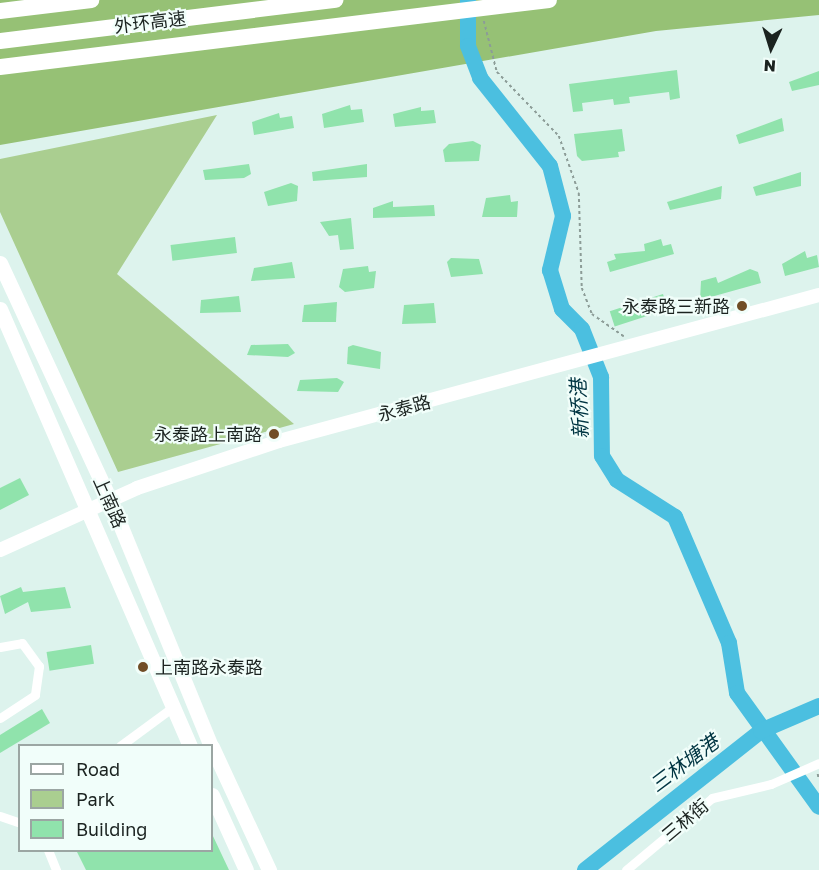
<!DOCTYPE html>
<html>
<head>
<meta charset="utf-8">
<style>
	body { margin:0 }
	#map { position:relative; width:819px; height:870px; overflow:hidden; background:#ddf3ed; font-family:"Golos Text","Noto Sans SC",sans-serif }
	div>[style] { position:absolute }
	.green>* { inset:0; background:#aace90 }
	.forest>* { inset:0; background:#96c175 }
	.river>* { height:16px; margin:-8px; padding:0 8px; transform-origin:8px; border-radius:8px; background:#4bbfe0 }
	.building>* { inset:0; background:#90e3ac; transform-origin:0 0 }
	.path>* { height:1.5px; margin-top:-0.75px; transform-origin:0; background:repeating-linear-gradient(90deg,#8c9c97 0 3px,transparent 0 6px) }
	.street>* { height:9px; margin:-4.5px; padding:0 4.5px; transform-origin:4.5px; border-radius:4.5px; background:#fff }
	.secondary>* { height:14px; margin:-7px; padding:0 7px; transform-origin:7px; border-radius:7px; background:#fff }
	.primary>* { height:15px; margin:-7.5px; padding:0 7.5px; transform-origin:7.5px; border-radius:7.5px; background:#fff }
	.highway>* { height:16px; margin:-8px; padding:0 8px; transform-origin:8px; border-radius:8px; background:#fff }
	.dots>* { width:16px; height:16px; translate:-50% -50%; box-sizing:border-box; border:3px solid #f1fefa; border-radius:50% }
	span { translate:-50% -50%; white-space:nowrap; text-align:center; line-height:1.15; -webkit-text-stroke:4.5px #f1fefa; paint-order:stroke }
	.street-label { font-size:18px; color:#1b2320 }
	.poi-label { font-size:18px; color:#1b2320 }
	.right { translate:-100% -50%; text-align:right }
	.left { translate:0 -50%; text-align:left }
	.water-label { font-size:20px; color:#003542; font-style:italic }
	.legend { position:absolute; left:18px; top:744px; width:195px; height:108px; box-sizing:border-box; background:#f1fefa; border:2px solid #9ba6a3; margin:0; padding:8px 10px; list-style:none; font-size:18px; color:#1b2320 }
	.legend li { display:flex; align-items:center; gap:12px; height:30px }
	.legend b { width:30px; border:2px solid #9ba6a3 }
	.north { position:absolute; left:741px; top:18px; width:60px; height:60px; -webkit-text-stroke:4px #f1fefa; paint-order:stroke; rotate:184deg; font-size:16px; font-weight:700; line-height:24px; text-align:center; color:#1b2320 }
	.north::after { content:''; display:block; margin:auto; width:21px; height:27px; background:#1b2320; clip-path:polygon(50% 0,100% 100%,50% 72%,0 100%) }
</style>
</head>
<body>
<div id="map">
	<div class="green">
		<i style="clip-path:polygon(217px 115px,117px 274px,294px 424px,118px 472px,0 212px,0 159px)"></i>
	</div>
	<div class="forest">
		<i style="clip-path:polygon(0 0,819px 0,819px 15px,656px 31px,0 145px)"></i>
	</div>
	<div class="river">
		<i style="left:468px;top:0;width:46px;rotate:90deg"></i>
		<i style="left:468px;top:46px;width:34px;rotate:69deg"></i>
		<i style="left:480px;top:78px;width:112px;rotate:51.5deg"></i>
		<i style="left:550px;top:166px;width:52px;rotate:75.4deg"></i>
		<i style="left:563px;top:216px;width:56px;rotate:103.5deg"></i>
		<i style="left:550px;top:270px;width:41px;rotate:72.9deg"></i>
		<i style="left:562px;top:309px;width:28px;rotate:45deg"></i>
		<i style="left:582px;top:329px;width:52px;rotate:68.4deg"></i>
		<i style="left:601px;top:377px;width:79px;rotate:89.3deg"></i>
		<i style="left:602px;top:456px;width:28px;rotate:58deg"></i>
		<i style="left:617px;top:480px;width:69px;rotate:32.5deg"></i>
		<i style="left:675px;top:517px;width:137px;rotate:66.8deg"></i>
		<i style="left:729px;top:643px;width:51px;rotate:80.9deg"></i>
		<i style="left:737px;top:693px;width:140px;rotate:54.3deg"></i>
		<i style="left:585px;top:870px;width:224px;rotate:-38.3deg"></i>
		<i style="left:761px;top:731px;width:63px;rotate:-23.3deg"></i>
	</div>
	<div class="building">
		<i style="clip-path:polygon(677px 70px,680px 98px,670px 100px,669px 92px,629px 97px,630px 103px,614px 105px,613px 99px,582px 103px,583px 111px,573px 112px,569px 84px)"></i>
		<i style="clip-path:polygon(819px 71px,819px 85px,792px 91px,789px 82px)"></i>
		<i style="clip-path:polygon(350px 105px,351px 110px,362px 109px,364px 122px,324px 128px,322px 114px)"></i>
		<i style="clip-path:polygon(421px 107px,421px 111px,434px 110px,436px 123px,395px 127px,393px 114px)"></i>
		<i style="clip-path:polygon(279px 113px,280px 118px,292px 116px,294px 128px,254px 135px,252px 122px)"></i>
		<i style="clip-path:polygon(782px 118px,784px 131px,739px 144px,736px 135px)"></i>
		<i style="clip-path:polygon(622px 129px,625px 151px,618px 152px,619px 157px,582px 161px,577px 156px,574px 134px)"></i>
		<i style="clip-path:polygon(473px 141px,481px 145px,479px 161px,445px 162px,443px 150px,449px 144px)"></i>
		<i style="clip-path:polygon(249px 164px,251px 174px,244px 178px,205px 180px,203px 170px)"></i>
		<i style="clip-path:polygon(367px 164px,367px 177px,313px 181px,312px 172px)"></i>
		<i style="clip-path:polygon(801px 172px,801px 186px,756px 196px,753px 187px)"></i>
		<i style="clip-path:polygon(291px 183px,298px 186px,297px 201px,268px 206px,264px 192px)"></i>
		<i style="clip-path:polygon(722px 186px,721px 199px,670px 210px,667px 202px)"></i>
		<i style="clip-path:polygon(510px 195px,511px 202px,518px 201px,517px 217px,482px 217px,486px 198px)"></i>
		<i style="clip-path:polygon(393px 201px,393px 207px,434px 205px,435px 216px,373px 218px,373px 208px)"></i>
		<i style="clip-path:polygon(351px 218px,354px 249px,340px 250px,338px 235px,329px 236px,320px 222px)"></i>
		<i style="left:235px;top:237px;width:16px;height:65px;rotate:83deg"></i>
		<i style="clip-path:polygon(661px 239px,663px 246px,671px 244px,674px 254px,610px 272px,607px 262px,616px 259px,614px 254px,645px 251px,644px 244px)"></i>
		<i style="clip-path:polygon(805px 251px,807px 258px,817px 255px,819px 267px,785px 276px,782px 264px)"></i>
		<i style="clip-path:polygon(451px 258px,479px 259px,483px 274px,451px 277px,447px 262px)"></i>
		<i style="clip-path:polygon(292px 262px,295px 278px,251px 281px,254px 268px)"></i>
		<i style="clip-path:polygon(368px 266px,369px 272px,376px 271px,374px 288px,345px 292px,339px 287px,343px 269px)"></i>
		<i style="clip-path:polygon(750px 269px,758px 272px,761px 283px,700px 300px,701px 281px,716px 277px,718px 283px)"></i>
		<i style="left:663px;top:294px;width:16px;height:56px;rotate:72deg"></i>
		<i style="clip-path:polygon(239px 296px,241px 312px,200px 313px,201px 300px)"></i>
		<i style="clip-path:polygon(337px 302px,336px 322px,302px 322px,304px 305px)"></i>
		<i style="clip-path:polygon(434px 303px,436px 323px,402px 324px,404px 305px)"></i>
		<i style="clip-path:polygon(288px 344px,295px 353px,288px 357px,247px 355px,251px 345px)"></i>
		<i style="clip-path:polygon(353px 345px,381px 352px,380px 369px,347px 364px,348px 347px)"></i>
		<i style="clip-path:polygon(337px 378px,344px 382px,338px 392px,297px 391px,300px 380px)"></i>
		<i style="clip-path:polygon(20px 478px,29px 495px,0 510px,0 488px)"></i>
		<i style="clip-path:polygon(21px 587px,23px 592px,65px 587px,71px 608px,31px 612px,28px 602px,5px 614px,0 596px)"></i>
		<i style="left:91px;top:645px;width:19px;height:45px;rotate:81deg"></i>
		<i style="clip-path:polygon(42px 709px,50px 723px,0 753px,0 735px)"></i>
		<i style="clip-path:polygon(212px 834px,229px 870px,86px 870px,76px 850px,212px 850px)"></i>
	</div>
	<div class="path">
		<i style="left:484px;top:21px;width:53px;rotate:75.7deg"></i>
		<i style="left:497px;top:72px;width:89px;rotate:45.9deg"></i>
		<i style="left:559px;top:136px;width:60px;rotate:70.7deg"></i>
		<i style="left:579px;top:193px;width:95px;rotate:88.2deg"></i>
		<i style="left:582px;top:288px;width:28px;rotate:69deg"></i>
		<i style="left:592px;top:314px;width:39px;rotate:35deg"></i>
		<i style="left:818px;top:774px;width:6px;rotate:81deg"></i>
	</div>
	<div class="street">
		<i style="left:0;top:647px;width:22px;rotate:-10deg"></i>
		<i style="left:22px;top:643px;width:29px;rotate:54deg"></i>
		<i style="left:39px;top:666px;width:29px;rotate:98deg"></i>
		<i style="left:35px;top:695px;width:42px;rotate:146.7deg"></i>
		<i style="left:120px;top:746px;width:66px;rotate:-36.3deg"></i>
		<i style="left:0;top:816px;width:21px;rotate:19deg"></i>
		<i style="left:48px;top:850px;width:22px;rotate:68deg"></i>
		<i style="left:626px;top:870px;width:112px;rotate:-39.9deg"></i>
		<i style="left:712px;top:798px;width:61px;rotate:-13.3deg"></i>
		<i style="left:771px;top:784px;width:52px;rotate:-23.6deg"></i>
	</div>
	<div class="secondary">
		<i style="left:0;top:550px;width:150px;rotate:-24.3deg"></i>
		<i style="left:137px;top:488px;width:150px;rotate:-18.3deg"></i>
		<i style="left:279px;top:441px;width:559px;rotate:-15.13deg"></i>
	</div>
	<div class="primary">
		<i style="left:0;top:263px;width:261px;rotate:65.1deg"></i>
		<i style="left:110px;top:500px;width:266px;rotate:67.7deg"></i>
		<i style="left:0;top:309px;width:477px;rotate:66.5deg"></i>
		<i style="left:212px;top:747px;width:136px;rotate:65.1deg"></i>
		<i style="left:212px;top:795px;width:82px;rotate:65.6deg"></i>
	</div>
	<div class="highway">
		<i style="left:0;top:11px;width:92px;rotate:-6.9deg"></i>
		<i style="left:0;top:41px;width:338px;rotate:-7deg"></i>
		<i style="left:0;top:67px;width:553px;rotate:-6.96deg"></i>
	</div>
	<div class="dots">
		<i style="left:742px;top:306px;background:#704d26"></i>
		<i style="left:274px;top:434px;background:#704d26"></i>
		<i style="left:143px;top:667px;background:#704d26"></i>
	</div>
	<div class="street-label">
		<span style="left:150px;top:22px;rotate:-7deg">外环高速</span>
		<span style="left:404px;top:408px;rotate:-15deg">永泰路</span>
		<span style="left:110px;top:502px;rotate:66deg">上南路</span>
		<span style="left:685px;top:820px;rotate:-40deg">三林街</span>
	</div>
	<div class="poi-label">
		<span class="right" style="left:730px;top:306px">永泰路三新路</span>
		<span class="right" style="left:262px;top:434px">永泰路上南路</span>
		<span class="left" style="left:155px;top:667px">上南路永泰路</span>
	</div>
	<div class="water-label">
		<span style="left:579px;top:409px;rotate:-93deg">新桥港</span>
		<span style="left:684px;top:763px;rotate:-37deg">三林塘港</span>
	</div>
	<ul class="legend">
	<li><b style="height:8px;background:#fff"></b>Road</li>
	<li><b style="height:16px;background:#aace90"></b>Park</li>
	<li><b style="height:16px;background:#90e3ac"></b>Building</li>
	</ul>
	<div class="north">N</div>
</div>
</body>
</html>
